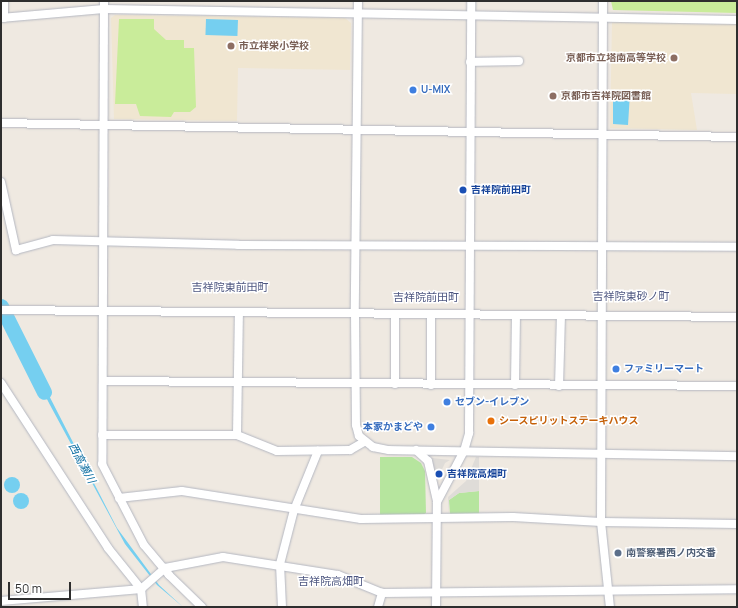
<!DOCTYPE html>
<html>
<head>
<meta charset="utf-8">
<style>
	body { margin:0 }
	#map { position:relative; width:738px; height:608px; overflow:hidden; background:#efe9e1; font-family:Manrope,"Noto Sans JP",sans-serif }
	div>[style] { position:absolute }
	.education>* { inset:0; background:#f0e6d1 }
	.green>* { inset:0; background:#b6e59e }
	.pitch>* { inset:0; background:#c9ec9a }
	.plaza>* { inset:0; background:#dfdcd8 }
	.water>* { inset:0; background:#75cff0; transform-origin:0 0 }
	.round { border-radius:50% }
	.river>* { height:15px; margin:-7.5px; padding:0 7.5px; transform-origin:7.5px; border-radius:7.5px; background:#75cff0 }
	.roads { filter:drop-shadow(0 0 1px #b4b7c1) drop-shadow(0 0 1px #b4b7c1) }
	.minor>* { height:8px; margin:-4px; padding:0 4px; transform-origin:4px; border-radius:4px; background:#fff }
	.dots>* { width:11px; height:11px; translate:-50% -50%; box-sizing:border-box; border:2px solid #fff; border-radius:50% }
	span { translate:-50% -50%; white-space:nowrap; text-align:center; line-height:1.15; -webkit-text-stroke:3px #fff; paint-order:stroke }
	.education-label { font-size:10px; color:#785e54; font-weight:700 }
	.left { translate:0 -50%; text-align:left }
	.right { translate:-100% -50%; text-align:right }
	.shop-label { font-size:10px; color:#366cbe; font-weight:700 }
	.transit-label { font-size:10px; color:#164399; font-weight:700 }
	.food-label { font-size:10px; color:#c56008; font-weight:700 }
	.service-label { font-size:10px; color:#4e5e75; font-weight:700 }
	.neighbourhood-label { font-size:11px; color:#4d5680 }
	.water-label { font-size:11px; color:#0d6fa3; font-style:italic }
	.frame { position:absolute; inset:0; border:2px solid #2e2e2e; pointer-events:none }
	.scale { position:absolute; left:8px; top:582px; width:63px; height:18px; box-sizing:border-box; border:2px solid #2e2e2e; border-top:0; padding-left:5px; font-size:12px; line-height:14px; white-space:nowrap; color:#2e2e2e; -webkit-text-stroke:3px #fff; paint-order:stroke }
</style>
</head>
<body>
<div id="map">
	<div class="education">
		<i style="clip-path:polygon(115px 15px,345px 18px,351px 23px,350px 70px,238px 68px,237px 121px,114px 119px,111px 18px)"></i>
		<i style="clip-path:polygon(612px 22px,737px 23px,737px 94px,691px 93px,697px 130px,610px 128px)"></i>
	</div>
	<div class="green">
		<i style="clip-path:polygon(380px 457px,412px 457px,421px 463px,425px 471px,426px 513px,423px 515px,380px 515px)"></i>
		<i style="clip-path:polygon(479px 491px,479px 514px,450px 514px,449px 500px,459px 493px)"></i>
	</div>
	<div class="pitch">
		<i style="clip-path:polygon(611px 1px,737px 1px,737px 13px,613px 10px)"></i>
		<i style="clip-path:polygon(119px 19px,154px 19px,154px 29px,166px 40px,184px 40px,184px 48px,194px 48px,196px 107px,190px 112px,174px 112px,171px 117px,140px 116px,136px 104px,115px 104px)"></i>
	</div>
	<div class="plaza">
		<i style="clip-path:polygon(476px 457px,479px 457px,479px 491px,459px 493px,449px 500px,449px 515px,448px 497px,466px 481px)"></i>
		<i style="clip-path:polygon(432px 458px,450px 460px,445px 463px,436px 482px)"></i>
	</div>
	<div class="water">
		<i style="left:206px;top:19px;width:32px;height:16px;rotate:2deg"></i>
		<i style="clip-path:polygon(613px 93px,630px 93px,628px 125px,613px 124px)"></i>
		<i style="clip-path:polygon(1px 302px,117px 528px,159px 585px,183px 607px,157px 585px,125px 544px,50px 405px,1px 309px)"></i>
		<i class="round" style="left:4px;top:477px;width:16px;height:16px"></i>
		<i class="round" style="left:13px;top:493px;width:16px;height:16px"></i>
	</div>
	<div class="river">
		<i style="left:1px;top:306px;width:96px;rotate:63.4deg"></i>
	</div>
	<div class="roads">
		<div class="minor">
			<i style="left:4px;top:1px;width:17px;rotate:90deg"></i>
			<i style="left:104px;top:1px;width:463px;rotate:90.2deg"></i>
			<i style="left:102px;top:464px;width:91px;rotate:62.6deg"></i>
			<i style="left:144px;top:545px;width:39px;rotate:50deg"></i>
			<i style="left:169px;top:575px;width:46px;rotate:44.1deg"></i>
			<i style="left:358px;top:1px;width:312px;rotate:90.6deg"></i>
			<i style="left:355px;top:313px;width:112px;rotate:89.5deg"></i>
			<i style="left:356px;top:425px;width:11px;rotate:75deg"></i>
			<i style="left:359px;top:436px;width:18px;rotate:38deg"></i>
			<i style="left:373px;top:447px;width:16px;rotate:11deg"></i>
			<i style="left:389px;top:450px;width:348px;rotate:1deg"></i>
			<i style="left:603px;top:1px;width:521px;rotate:90.22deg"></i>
			<i style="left:601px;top:522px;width:85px;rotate:84deg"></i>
			<i style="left:1px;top:18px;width:103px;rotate:-5deg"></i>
			<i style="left:104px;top:9px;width:633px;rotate:1deg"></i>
			<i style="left:470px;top:62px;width:49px;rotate:-1.2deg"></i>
			<i style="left:1px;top:123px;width:736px;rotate:1.09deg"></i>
			<i style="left:1px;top:182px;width:70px;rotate:77.6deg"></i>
			<i style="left:16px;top:250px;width:38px;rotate:-15deg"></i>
			<i style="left:53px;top:240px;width:185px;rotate:1.5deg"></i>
			<i style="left:238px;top:245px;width:499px;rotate:0.2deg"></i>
			<i style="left:1px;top:310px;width:736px;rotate:0.54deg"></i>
			<i style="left:395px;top:314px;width:70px;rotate:90deg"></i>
			<i style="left:103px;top:381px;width:634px;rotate:0.45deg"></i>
			<i style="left:1px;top:383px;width:197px;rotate:57deg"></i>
			<i style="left:108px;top:548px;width:53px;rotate:51.2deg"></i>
			<i style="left:141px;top:589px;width:18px;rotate:84deg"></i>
			<i style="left:431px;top:385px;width:71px;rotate:-90deg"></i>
			<i style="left:515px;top:385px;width:70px;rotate:-89.2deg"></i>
			<i style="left:559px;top:386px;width:71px;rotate:-88.4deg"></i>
			<i style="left:102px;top:435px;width:135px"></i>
			<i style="left:237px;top:435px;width:43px;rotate:21.8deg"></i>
			<i style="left:277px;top:451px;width:73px;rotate:-0.8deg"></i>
			<i style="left:350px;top:450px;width:16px;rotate:-30deg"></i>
			<i style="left:237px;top:435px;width:123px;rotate:-89.1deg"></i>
			<i style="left:416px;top:450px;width:16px;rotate:43deg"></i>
			<i style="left:428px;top:461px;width:41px;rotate:77.3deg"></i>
			<i style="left:119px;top:498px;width:63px;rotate:-6.3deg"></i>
			<i style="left:182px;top:491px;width:181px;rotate:8.9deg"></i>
			<i style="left:361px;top:519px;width:152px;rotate:-0.8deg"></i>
			<i style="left:513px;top:517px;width:88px;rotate:3.3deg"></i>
			<i style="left:601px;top:522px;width:136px;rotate:0.8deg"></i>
			<i style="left:1px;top:601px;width:141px;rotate:-4.9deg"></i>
			<i style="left:141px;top:589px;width:32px;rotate:-41deg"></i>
			<i style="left:165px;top:568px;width:59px;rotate:-10.7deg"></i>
			<i style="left:223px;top:557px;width:116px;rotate:8.9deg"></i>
			<i style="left:338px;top:575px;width:48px;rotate:22.2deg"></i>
			<i style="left:382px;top:593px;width:355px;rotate:-0.6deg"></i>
			<i style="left:282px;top:607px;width:43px;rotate:-92.7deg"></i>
			<i style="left:280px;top:564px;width:56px;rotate:-75.5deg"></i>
			<i style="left:294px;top:510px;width:64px;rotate:-67.9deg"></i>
			<i style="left:378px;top:607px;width:15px;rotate:-74deg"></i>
			<i style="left:436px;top:607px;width:105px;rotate:-89.5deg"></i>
			<i style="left:437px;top:502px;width:58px;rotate:-62.1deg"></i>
			<i style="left:464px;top:451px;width:19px;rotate:-74deg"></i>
			<i style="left:469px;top:433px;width:432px;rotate:-89.7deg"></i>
		</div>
	</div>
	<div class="dots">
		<i style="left:231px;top:46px;background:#8d6e63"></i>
		<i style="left:674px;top:58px;background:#8d6e63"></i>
		<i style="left:413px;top:90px;background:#3f7fe0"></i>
		<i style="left:553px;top:96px;background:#8d6e63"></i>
		<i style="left:463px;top:190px;background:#1a4fb4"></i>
		<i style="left:616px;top:369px;background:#3f7fe0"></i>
		<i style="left:447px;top:402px;background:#3f7fe0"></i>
		<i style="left:491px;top:421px;background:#e8710a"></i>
		<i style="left:431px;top:427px;background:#3f7fe0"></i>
		<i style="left:439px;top:474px;background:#1a4fb4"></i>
		<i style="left:618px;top:553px;background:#5c6f8a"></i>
	</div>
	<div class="education-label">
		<span class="left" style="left:239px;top:46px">市立祥栄小学校</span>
		<span class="right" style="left:666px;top:58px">京都市立塔南高等学校</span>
		<span class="left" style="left:561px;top:96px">京都市吉祥院図書館</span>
	</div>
	<div class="shop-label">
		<span class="left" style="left:421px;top:90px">U-MIX</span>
		<span class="left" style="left:624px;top:369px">ファミリーマート</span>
		<span class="left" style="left:455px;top:402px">セブン-イレブン</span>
		<span class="right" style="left:423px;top:427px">本家かまどや</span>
	</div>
	<div class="transit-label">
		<span class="left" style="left:471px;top:190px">吉祥院前田町</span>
		<span class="left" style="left:447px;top:474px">吉祥院高畑町</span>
	</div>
	<div class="food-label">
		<span class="left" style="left:499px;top:421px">シースピリットステーキハウス</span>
	</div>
	<div class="service-label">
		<span class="left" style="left:626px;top:553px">南警察署西ノ内交番</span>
	</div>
	<div class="neighbourhood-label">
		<span style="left:230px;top:287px">吉祥院東前田町</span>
		<span style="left:631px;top:296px">吉祥院東砂ノ町</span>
		<span style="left:426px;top:297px">吉祥院前田町</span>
		<span style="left:331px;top:581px">吉祥院高畑町</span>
	</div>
	<div class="water-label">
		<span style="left:82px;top:463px;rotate:62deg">西高瀬川</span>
	</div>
	<div class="frame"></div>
	<div class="scale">50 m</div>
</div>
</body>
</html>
